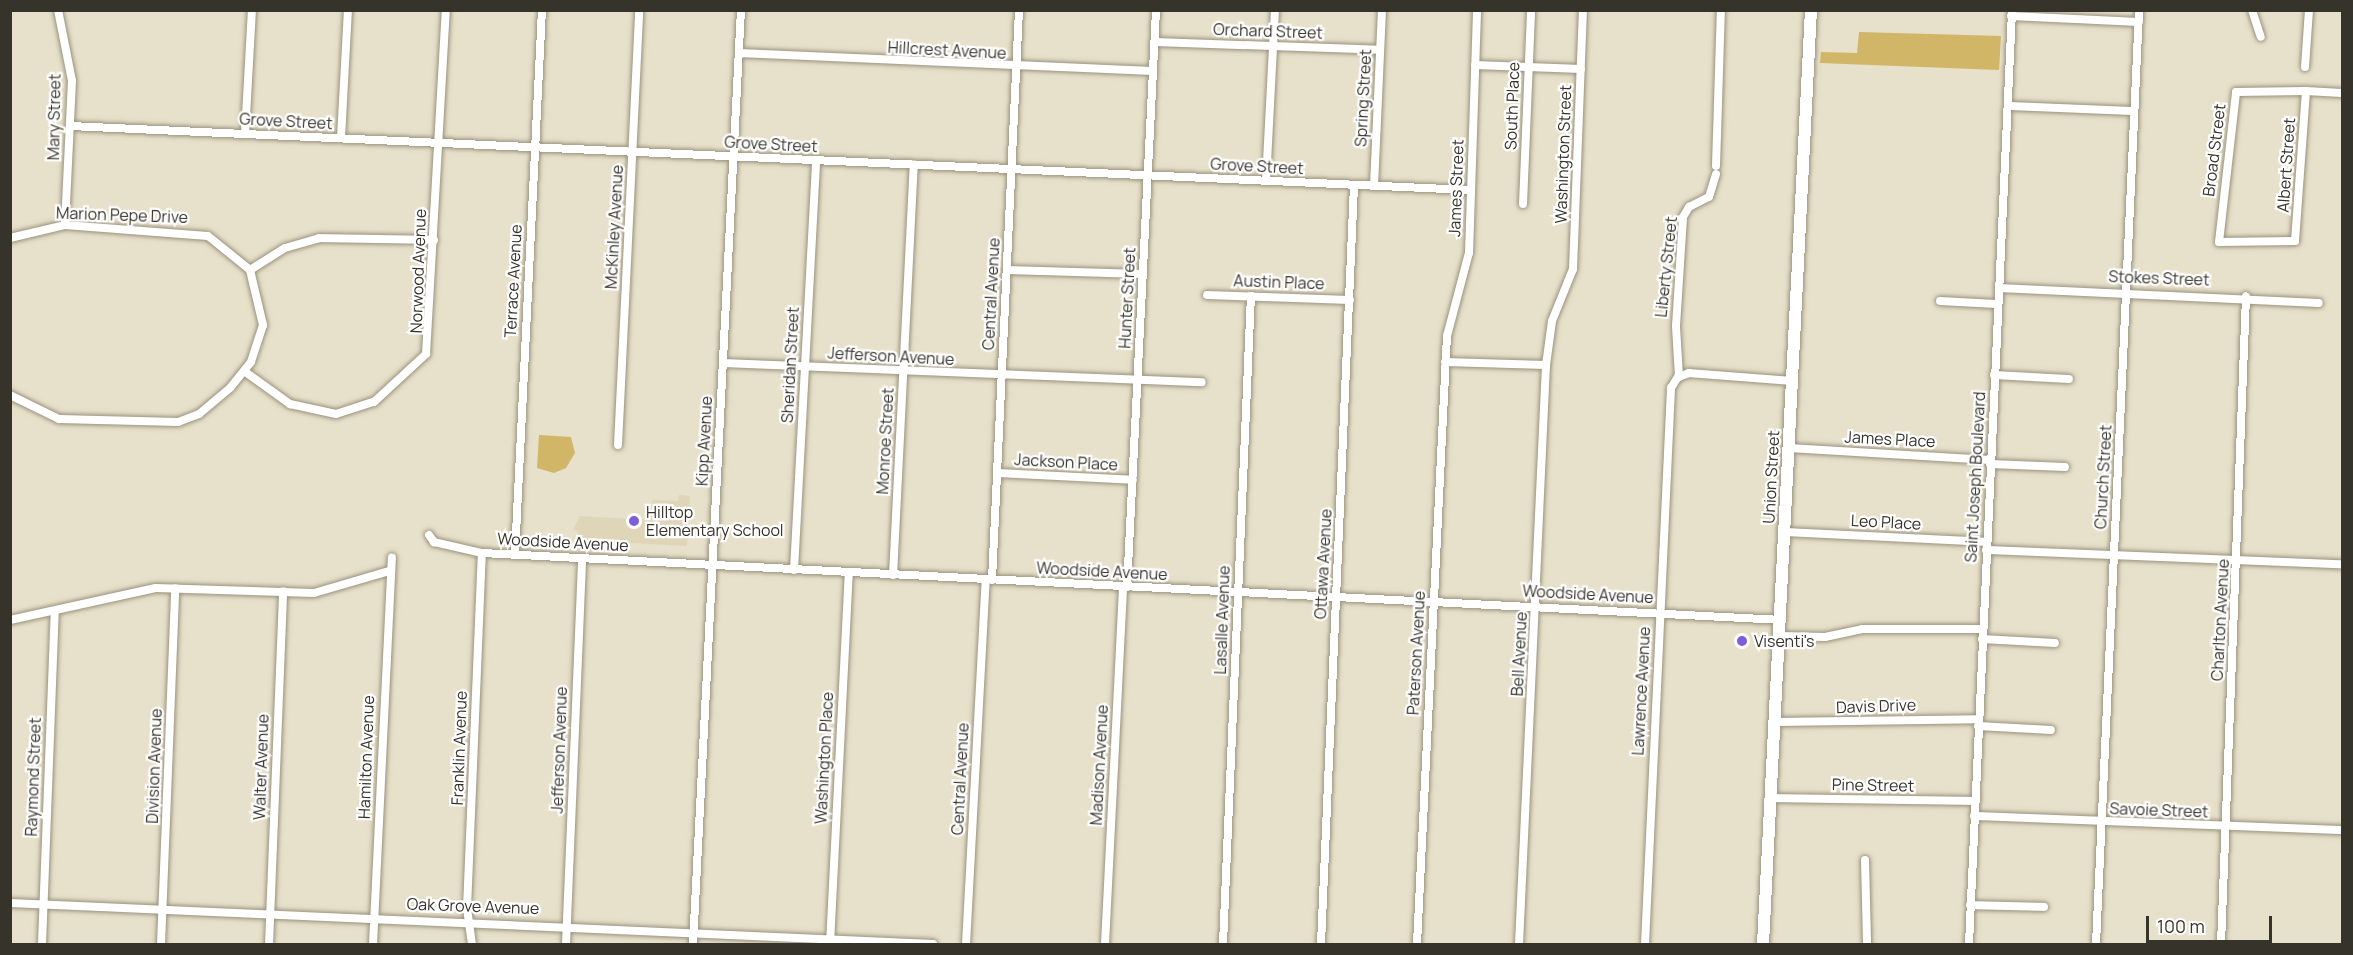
<!DOCTYPE html>
<html>
<head>
<meta charset="utf-8">
<style>
	body { margin:0 }
	#map { position:relative; width:2353px; height:955px; overflow:hidden; background:#e7e0ca; font-family:Manrope,sans-serif }
	div>[style] { position:absolute }
	.built>* { inset:0; background:#dfd5b8 }
	.green>* { inset:0; background:#d1b667 }
	.roads { filter:drop-shadow(0 0 2px #99927e) drop-shadow(0 0 2px #99927e) }
	.street>* { height:8px; margin:-4px; padding:0 4px; transform-origin:4px; border-radius:4px; background:#fff }
	.secondary>* { height:12px; margin:-6px; padding:0 6px; transform-origin:6px; border-radius:6px; background:#fff }
	.dots>* { width:16px; height:16px; translate:-50% -50%; box-sizing:border-box; border:3px solid #fff; border-radius:50% }
	span { translate:-50% -50%; white-space:nowrap; text-align:center; line-height:1.15; -webkit-text-stroke:4.5px #fff; paint-order:stroke }
	.street-label { font-size:16px; color:#36332b }
	.poi-label { font-size:16px; color:#36332b }
	.left { translate:0 -50%; text-align:left }
	.frame { position:absolute; inset:0; border:12px solid #36332b; pointer-events:none }
	.scale { position:absolute; left:2146px; top:916px; width:126px; height:27px; box-sizing:border-box; border:3px solid #36332b; border-top:0; padding-left:8px; font-size:18px; line-height:21px; white-space:nowrap; color:#36332b; -webkit-text-stroke:4px #fff; paint-order:stroke }
</style>
</head>
<body>
<div id="map">
	<div class="built">
		<i style="clip-path:polygon(679px 495px,690px 496px,687px 546px,578px 540px,578px 531px,573px 530px,580px 516px,650px 520px,652px 500px,678px 501px)"></i>
	</div>
	<div class="green">
		<i style="clip-path:polygon(1859px 32px,2001px 36px,1999px 70px,1820px 63px,1821px 52px,1857px 53px)"></i>
		<i style="clip-path:polygon(539px 435px,571px 437px,575px 453px,566px 468px,554px 473px,537px 468px)"></i>
	</div>
	<div class="roads">
		<div class="street">
			<i style="left:58px;top:10px;width:72px;rotate:78.8deg"></i>
			<i style="left:72px;top:81px;width:144px;rotate:92.8deg"></i>
			<i style="left:2252px;top:10px;width:28px;rotate:72deg"></i>
			<i style="left:2011px;top:16px;width:128px;rotate:2.7deg"></i>
			<i style="left:1155px;top:42px;width:225px;rotate:2deg"></i>
			<i style="left:739px;top:53px;width:414px;rotate:2.5deg"></i>
			<i style="left:1475px;top:65px;width:106px;rotate:2.2deg"></i>
			<i style="left:2305px;top:67px;width:57px;rotate:-86deg"></i>
			<i style="left:2306px;top:91px;width:150px;rotate:94.2deg"></i>
			<i style="left:2295px;top:241px;width:76px;rotate:179.2deg"></i>
			<i style="left:2219px;top:242px;width:151px;rotate:-83.5deg"></i>
			<i style="left:2236px;top:92px;width:70px;rotate:-0.8deg"></i>
			<i style="left:2306px;top:91px;width:36px;rotate:3deg"></i>
			<i style="left:2008px;top:106px;width:126px;rotate:2.3deg"></i>
			<i style="left:70px;top:126px;width:1402px;rotate:2.62deg"></i>
			<i style="left:245px;top:134px;width:124px;rotate:-86.8deg"></i>
			<i style="left:341px;top:138px;width:128px;rotate:-86.9deg"></i>
			<i style="left:1716px;top:166px;width:156px;rotate:-88.2deg"></i>
			<i style="left:1266px;top:181px;width:171px;rotate:-87deg"></i>
			<i style="left:1374px;top:186px;width:176px;rotate:-87.4deg"></i>
			<i style="left:1523px;top:204px;width:194px;rotate:-87.6deg"></i>
			<i style="left:10px;top:238px;width:57px;rotate:-13.3deg"></i>
			<i style="left:65px;top:225px;width:143px;rotate:4.4deg"></i>
			<i style="left:208px;top:236px;width:54px;rotate:39deg"></i>
			<i style="left:250px;top:270px;width:57px;rotate:76.7deg"></i>
			<i style="left:263px;top:325px;width:39px;rotate:108deg"></i>
			<i style="left:251px;top:362px;width:33px;rotate:129deg"></i>
			<i style="left:230px;top:388px;width:40px;rotate:140deg"></i>
			<i style="left:199px;top:414px;width:22px;rotate:159deg"></i>
			<i style="left:178px;top:422px;width:119px;rotate:-178.6deg"></i>
			<i style="left:59px;top:419px;width:55px;rotate:-153.9deg"></i>
			<i style="left:250px;top:270px;width:41px;rotate:-32.2deg"></i>
			<i style="left:285px;top:248px;width:35px;rotate:-16deg"></i>
			<i style="left:319px;top:238px;width:115px;rotate:1deg"></i>
			<i style="left:1007px;top:270px;width:136px;rotate:1.7deg"></i>
			<i style="left:1999px;top:288px;width:320px;rotate:2.7deg"></i>
			<i style="left:1207px;top:295px;width:143px;rotate:2deg"></i>
			<i style="left:1940px;top:301px;width:56px;rotate:3.1deg"></i>
			<i style="left:1445px;top:362px;width:101px;rotate:1.7deg"></i>
			<i style="left:723px;top:363px;width:479px;rotate:2.3deg"></i>
			<i style="left:244px;top:371px;width:57px;rotate:35.7deg"></i>
			<i style="left:290px;top:404px;width:47px;rotate:12.3deg"></i>
			<i style="left:336px;top:414px;width:40px;rotate:-18deg"></i>
			<i style="left:374px;top:402px;width:71px;rotate:-42.7deg"></i>
			<i style="left:426px;top:354px;width:345px;rotate:-86.7deg"></i>
			<i style="left:1994px;top:375px;width:75px;rotate:3.1deg"></i>
			<i style="left:1679px;top:377px;width:51px;rotate:-93.4deg"></i>
			<i style="left:1676px;top:326px;width:109px;rotate:-86.3deg"></i>
			<i style="left:1683px;top:217px;width:12px;rotate:-59deg"></i>
			<i style="left:1689px;top:207px;width:22px;rotate:-27deg"></i>
			<i style="left:1709px;top:197px;width:24px;rotate:-73deg"></i>
			<i style="left:618px;top:445px;width:436px;rotate:-87.2deg"></i>
			<i style="left:1789px;top:448px;width:201px;rotate:3.4deg"></i>
			<i style="left:1990px;top:464px;width:75px;rotate:2.3deg"></i>
			<i style="left:997px;top:473px;width:136px;rotate:2.9deg"></i>
			<i style="left:1784px;top:532px;width:202px;rotate:2.8deg"></i>
			<i style="left:429px;top:535px;width:9px;rotate:54deg"></i>
			<i style="left:434px;top:542px;width:49px;rotate:12.9deg"></i>
			<i style="left:482px;top:553px;width:1300px;rotate:2.95deg"></i>
			<i style="left:1986px;top:550px;width:356px;rotate:2.3deg"></i>
			<i style="left:515px;top:554px;width:545px;rotate:-87.16deg"></i>
			<i style="left:794px;top:570px;width:410px;rotate:-86.9deg"></i>
			<i style="left:893px;top:575px;width:411px;rotate:-87.1deg"></i>
			<i style="left:992px;top:580px;width:571px;rotate:-87.29deg"></i>
			<i style="left:1127px;top:587px;width:578px;rotate:-87.12deg"></i>
			<i style="left:10px;top:620px;width:149px;rotate:-12.4deg"></i>
			<i style="left:156px;top:588px;width:158px;rotate:1.8deg"></i>
			<i style="left:314px;top:593px;width:78px;rotate:-16.3deg"></i>
			<i style="left:1779px;top:636px;width:46px;rotate:1.2deg"></i>
			<i style="left:1825px;top:637px;width:38px;rotate:-12deg"></i>
			<i style="left:1862px;top:629px;width:121px"></i>
			<i style="left:1982px;top:639px;width:73px;rotate:3.1deg"></i>
			<i style="left:1775px;top:722px;width:204px;rotate:-0.8deg"></i>
			<i style="left:1978px;top:726px;width:73px;rotate:3.1deg"></i>
			<i style="left:1771px;top:798px;width:204px;rotate:0.8deg"></i>
			<i style="left:1974px;top:816px;width:368px;rotate:2.2deg"></i>
			<i style="left:1865px;top:860px;width:84px;rotate:88.6deg"></i>
			<i style="left:10px;top:903px;width:924px;rotate:2.54deg"></i>
			<i style="left:1970px;top:905px;width:74px;rotate:1.5deg"></i>
			<i style="left:42px;top:944px;width:333px;rotate:-87.8deg"></i>
			<i style="left:161px;top:944px;width:356px;rotate:-87.7deg"></i>
			<i style="left:269px;top:944px;width:353px;rotate:-87.7deg"></i>
			<i style="left:373px;top:944px;width:387px;rotate:-87.2deg"></i>
			<i style="left:472px;top:944px;width:36px;rotate:-98deg"></i>
			<i style="left:467px;top:908px;width:355px;rotate:-87.6deg"></i>
			<i style="left:566px;top:944px;width:386px;rotate:-87.6deg"></i>
			<i style="left:693px;top:944px;width:935px;rotate:-87.06deg"></i>
			<i style="left:830px;top:944px;width:371px;rotate:-87.1deg"></i>
			<i style="left:966px;top:944px;width:365px;rotate:-86.9deg"></i>
			<i style="left:1105px;top:944px;width:357px;rotate:-87.1deg"></i>
			<i style="left:1223px;top:944px;width:649px;rotate:-87.53deg"></i>
			<i style="left:1321px;top:944px;width:760px;rotate:-87.51deg"></i>
			<i style="left:1417px;top:944px;width:609px;rotate:-87.18deg"></i>
			<i style="left:1447px;top:336px;width:86px;rotate:-75.2deg"></i>
			<i style="left:1469px;top:253px;width:243px;rotate:-88.1deg"></i>
			<i style="left:1519px;top:944px;width:580px;rotate:-87.33deg"></i>
			<i style="left:1546px;top:365px;width:44px;rotate:-82.2deg"></i>
			<i style="left:1552px;top:321px;width:56px;rotate:-68deg"></i>
			<i style="left:1573px;top:269px;width:259px;rotate:-87.8deg"></i>
			<i style="left:1645px;top:944px;width:557px;rotate:-87.32deg"></i>
			<i style="left:1671px;top:388px;width:13px;rotate:-58deg"></i>
			<i style="left:1678px;top:377px;width:12px;rotate:-20deg"></i>
			<i style="left:1689px;top:373px;width:103px;rotate:4.4deg"></i>
			<i style="left:1969px;top:944px;width:935px;rotate:-87.36deg"></i>
			<i style="left:2096px;top:944px;width:935px;rotate:-87.36deg"></i>
			<i style="left:2221px;top:944px;width:648px;rotate:-87.79deg"></i>
		</div>
		<div class="secondary">
			<i style="left:1763px;top:944px;width:935px;rotate:-87.06deg"></i>
		</div>
	</div>
	<div class="dots">
		<i style="left:634px;top:521px;background:#7e5dd8"></i>
		<i style="left:1742px;top:641px;background:#7e5dd8"></i>
	</div>
	<div class="street-label">
		<span style="left:1268px;top:31px;rotate:2deg">Orchard Street</span>
		<span style="left:947px;top:50px;rotate:3deg">Hillcrest Avenue</span>
		<span style="left:1363px;top:98px;rotate:-87deg">Spring Street</span>
		<span style="left:1512px;top:106px;rotate:-88deg">South Place</span>
		<span style="left:54px;top:117px;rotate:-89deg">Mary Street</span>
		<span style="left:286px;top:121px;rotate:3deg">Grove Street</span>
		<span style="left:771px;top:144px;rotate:3deg">Grove Street</span>
		<span style="left:2214px;top:150px;rotate:-83deg">Broad Street</span>
		<span style="left:1563px;top:154px;rotate:-88deg">Washington Street</span>
		<span style="left:2286px;top:165px;rotate:-86deg">Albert Street</span>
		<span style="left:1257px;top:166px;rotate:3deg">Grove Street</span>
		<span style="left:1456px;top:188px;rotate:-88deg">James Street</span>
		<span style="left:122px;top:215px;rotate:2deg">Marion Pepe Drive</span>
		<span style="left:614px;top:227px;rotate:-87deg">McKinley Avenue</span>
		<span style="left:1666px;top:267px;rotate:-84deg">Liberty Street</span>
		<span style="left:418px;top:271px;rotate:-88deg">Norwood Avenue</span>
		<span style="left:2159px;top:278px;rotate:2deg">Stokes Street</span>
		<span style="left:513px;top:281px;rotate:-87deg">Terrace Avenue</span>
		<span style="left:1279px;top:282px;rotate:2deg">Austin Place</span>
		<span style="left:991px;top:294px;rotate:-87deg">Central Avenue</span>
		<span style="left:1127px;top:298px;rotate:-87deg">Hunter Street</span>
		<span style="left:891px;top:356px;rotate:3deg">Jefferson Avenue</span>
		<span style="left:790px;top:365px;rotate:-87deg">Sheridan Street</span>
		<span style="left:1890px;top:439px;rotate:3deg">James Place</span>
		<span style="left:704px;top:441px;rotate:-87deg">Kipp Avenue</span>
		<span style="left:885px;top:441px;rotate:-87deg">Monroe Street</span>
		<span style="left:1066px;top:462px;rotate:3deg">Jackson Place</span>
		<span style="left:1771px;top:477px;rotate:-87deg">Union Street</span>
		<span style="left:1975px;top:477px;rotate:-87deg">Saint Joseph Boulevard</span>
		<span style="left:2103px;top:477px;rotate:-87deg">Church Street</span>
		<span style="left:1886px;top:522px;rotate:3deg">Leo Place</span>
		<span style="left:563px;top:542px;rotate:3deg">Woodside Avenue</span>
		<span style="left:1323px;top:564px;rotate:-87deg">Ottawa Avenue</span>
		<span style="left:1102px;top:571px;rotate:3deg">Woodside Avenue</span>
		<span style="left:1588px;top:594px;rotate:3deg">Woodside Avenue</span>
		<span style="left:1222px;top:620px;rotate:-88deg">Lasalle Avenue</span>
		<span style="left:2220px;top:620px;rotate:-87deg">Charlton Avenue</span>
		<span style="left:1416px;top:653px;rotate:-87deg">Paterson Avenue</span>
		<span style="left:1519px;top:654px;rotate:-87deg">Bell Avenue</span>
		<span style="left:1641px;top:691px;rotate:-87deg">Lawrence Avenue</span>
		<span style="left:1876px;top:706px;rotate:-2deg">Davis Drive</span>
		<span style="left:459px;top:748px;rotate:-88deg">Franklin Avenue</span>
		<span style="left:559px;top:750px;rotate:-88deg">Jefferson Avenue</span>
		<span style="left:366px;top:757px;rotate:-88deg">Hamilton Avenue</span>
		<span style="left:824px;top:758px;rotate:-87deg">Washington Place</span>
		<span style="left:1099px;top:765px;rotate:-87deg">Madison Avenue</span>
		<span style="left:154px;top:766px;rotate:-88deg">Division Avenue</span>
		<span style="left:261px;top:767px;rotate:-88deg">Walter Avenue</span>
		<span style="left:33px;top:777px;rotate:-88deg">Raymond Street</span>
		<span style="left:960px;top:779px;rotate:-87deg">Central Avenue</span>
		<span style="left:1873px;top:785px;rotate:1deg">Pine Street</span>
		<span style="left:2159px;top:810px;rotate:2deg">Savoie Street</span>
		<span style="left:473px;top:906px;rotate:2deg">Oak Grove Avenue</span>
	</div>
	<div class="poi-label">
		<span class="left" style="left:646px;top:521px">Hilltop<br>Elementary School</span>
		<span class="left" style="left:1754px;top:641px">Visenti's</span>
	</div>
	<div class="frame"></div>
	<div class="scale">100 m</div>
</div>
</body>
</html>
